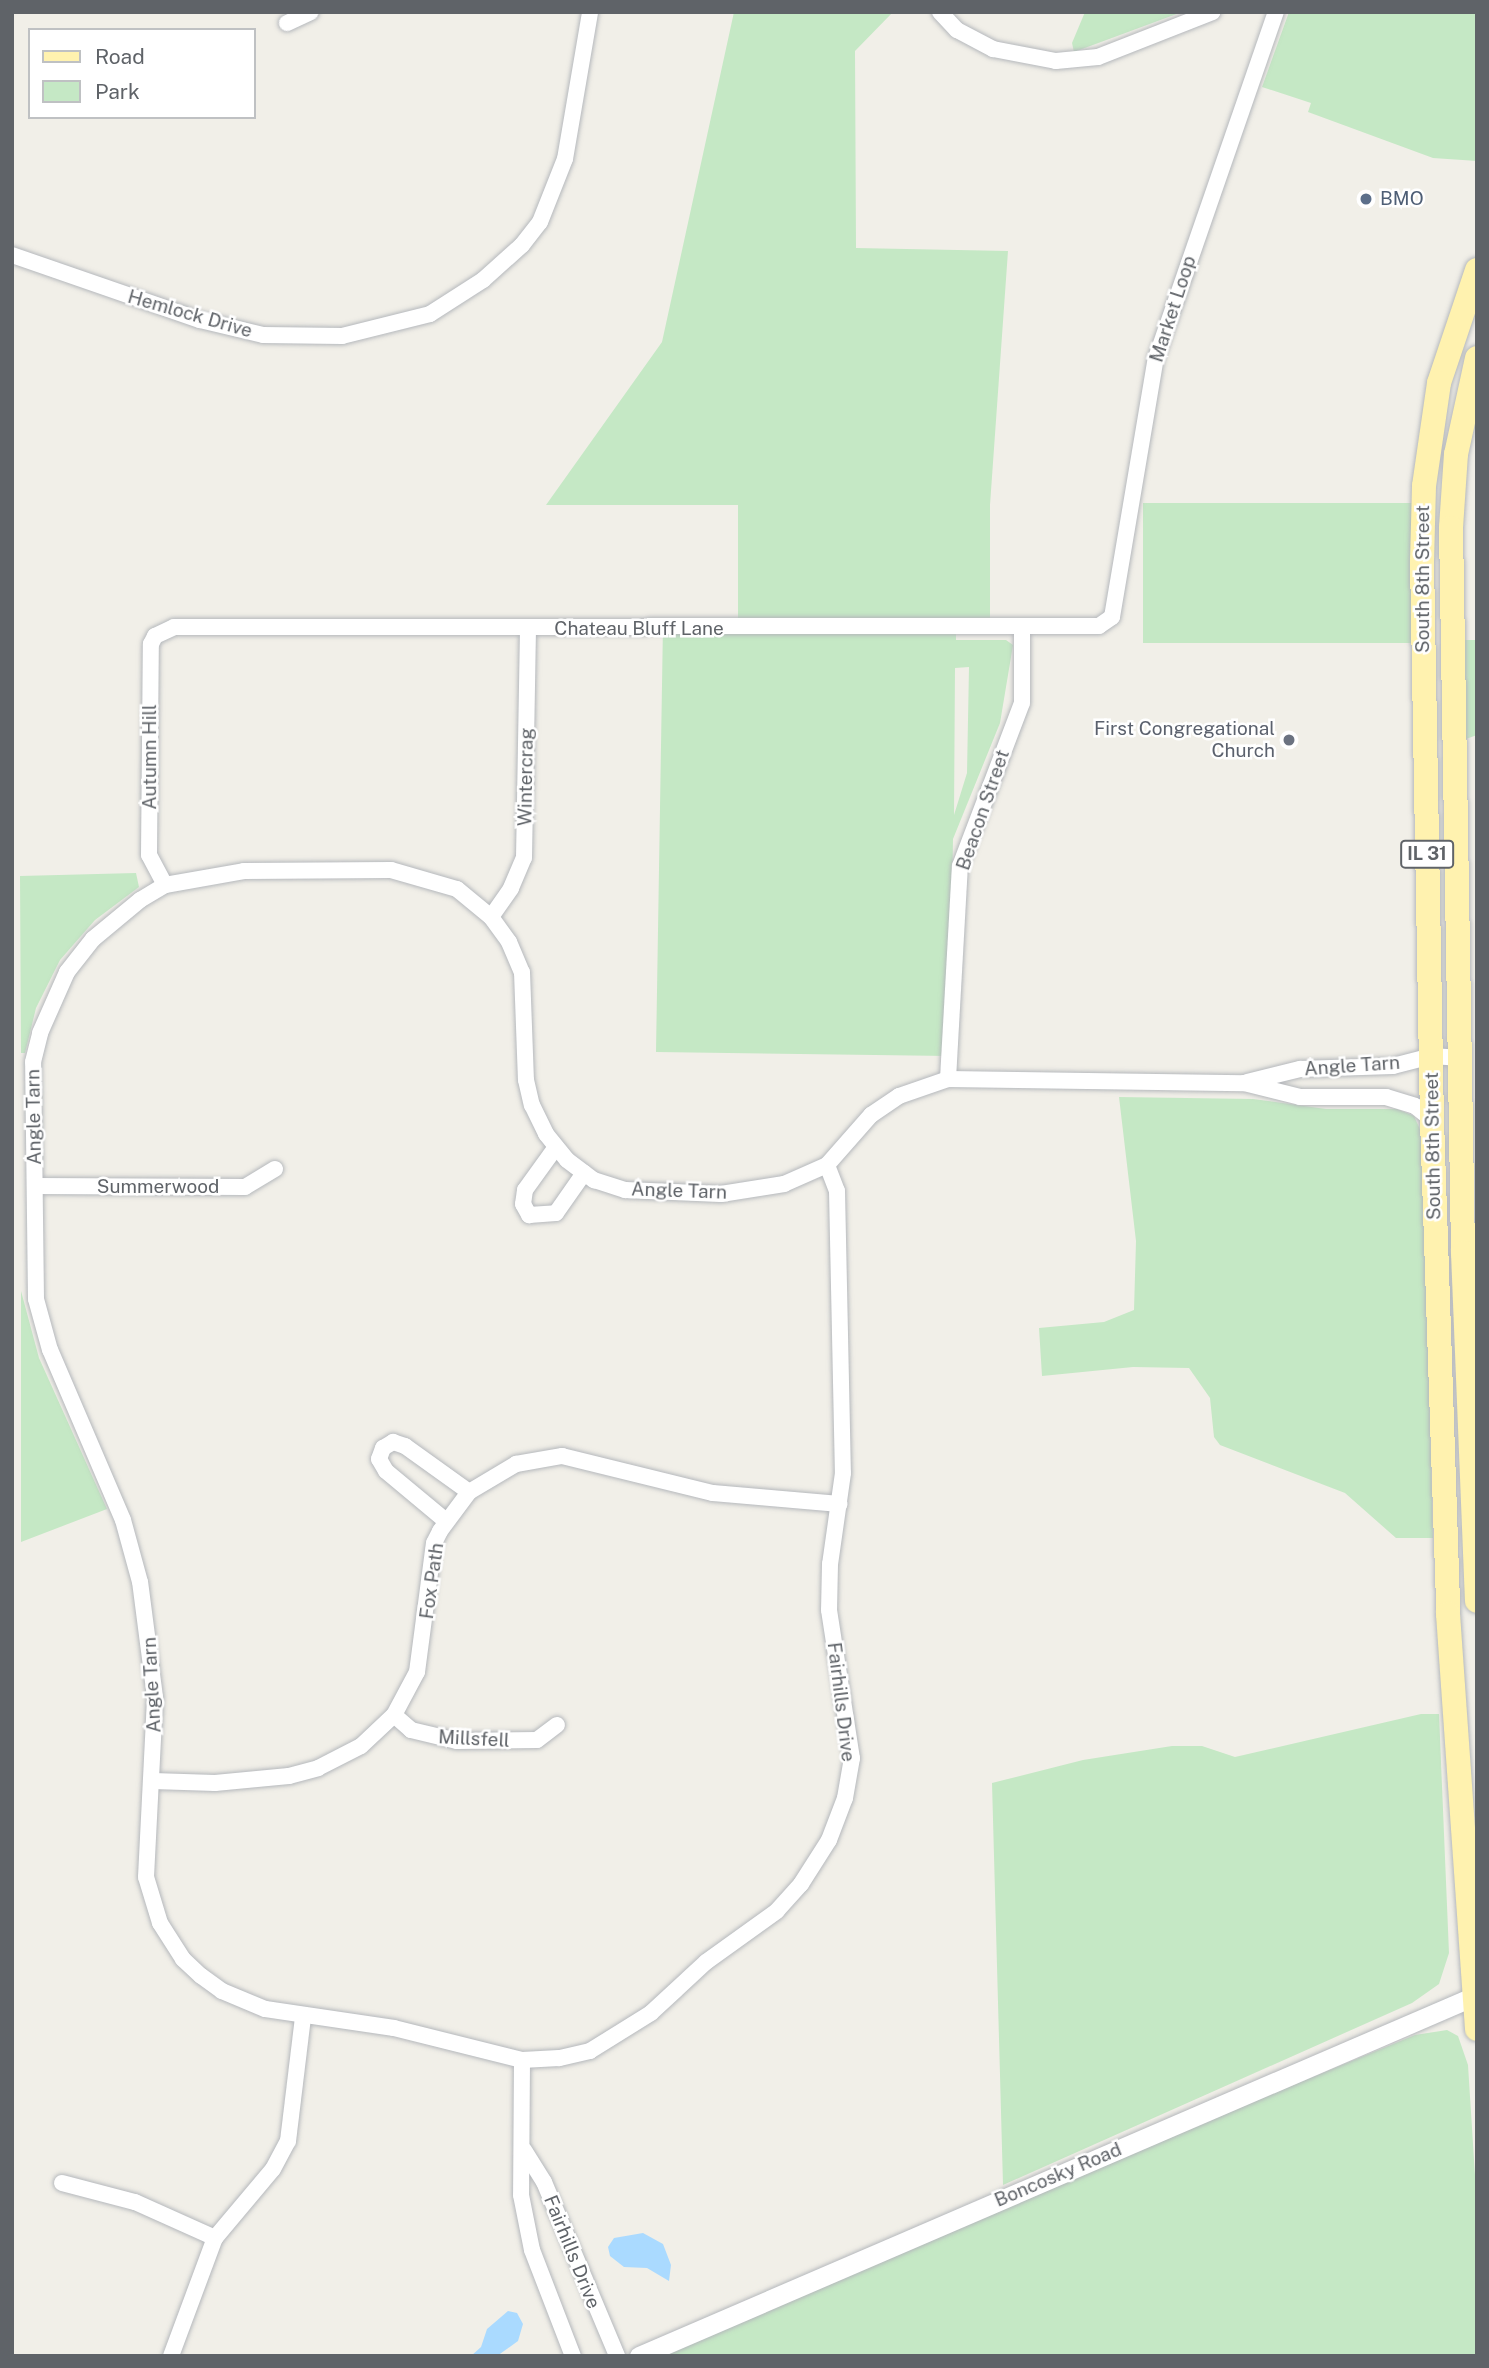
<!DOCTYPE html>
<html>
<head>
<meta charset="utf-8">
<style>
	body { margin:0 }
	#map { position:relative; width:1489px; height:2368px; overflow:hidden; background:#f1efe8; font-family:"Public Sans",sans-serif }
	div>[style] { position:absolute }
	.green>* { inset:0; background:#c5e8c5; transform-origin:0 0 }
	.water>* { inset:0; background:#aadaff }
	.roads { filter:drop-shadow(0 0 2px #b5b8bc) drop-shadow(0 0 2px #b5b8bc) }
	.minor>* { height:16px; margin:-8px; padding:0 8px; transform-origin:8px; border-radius:8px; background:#fff }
	.tertiary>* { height:19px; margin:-9.5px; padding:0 9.5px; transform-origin:9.5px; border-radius:9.5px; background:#fff }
	.primary>* { height:24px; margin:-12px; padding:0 12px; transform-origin:12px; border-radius:12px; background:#fff2af }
	.dots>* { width:19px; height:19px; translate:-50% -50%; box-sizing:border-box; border:4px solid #fff; border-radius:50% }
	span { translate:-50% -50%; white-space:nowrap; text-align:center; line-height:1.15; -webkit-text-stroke:5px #fff; paint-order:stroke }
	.shield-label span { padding:2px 5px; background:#fff; border:2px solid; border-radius:5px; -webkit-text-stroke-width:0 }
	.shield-label { font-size:18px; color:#5f6368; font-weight:700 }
	.service-label { font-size:19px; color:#4e5e75 }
	.left { translate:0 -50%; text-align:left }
	.street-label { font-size:19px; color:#5f6368 }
	.worship-label { font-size:19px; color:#5b616d }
	.right { translate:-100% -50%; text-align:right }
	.frame { position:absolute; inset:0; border:14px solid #5f6368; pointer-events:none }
	.legend { position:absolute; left:28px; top:28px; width:228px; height:91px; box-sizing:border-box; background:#fff; border:2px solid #bfc1c3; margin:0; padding:9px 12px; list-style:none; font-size:21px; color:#5f6368 }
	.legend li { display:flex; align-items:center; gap:14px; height:35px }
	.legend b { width:35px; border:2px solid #bfc1c3 }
</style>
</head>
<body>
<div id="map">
	<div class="green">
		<i style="clip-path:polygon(734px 12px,893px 12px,855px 51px,856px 248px,1008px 251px,990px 505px,990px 618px,738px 618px,738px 505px,546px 505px,662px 342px)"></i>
		<i style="clip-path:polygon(1085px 12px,1182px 12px,1074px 52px,1072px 43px)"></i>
		<i style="clip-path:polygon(1289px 12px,1477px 12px,1477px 161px,1433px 158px,1308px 112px,1311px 103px,1262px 87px)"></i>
		<i style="left:1143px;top:503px;width:269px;height:140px"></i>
		<i style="clip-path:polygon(evenodd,663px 624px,956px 628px,956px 640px,1006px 640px,1013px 645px,1000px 723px,953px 839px,949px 1056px,656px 1052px,663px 624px,969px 667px,967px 773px,954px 815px,955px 668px,969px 667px)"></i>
		<i style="clip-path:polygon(1463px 640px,1477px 640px,1477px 735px,1466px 739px)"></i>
		<i style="clip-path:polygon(136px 873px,139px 887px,95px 920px,60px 960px,36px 1008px,25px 1053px,21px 1053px,20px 876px)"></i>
		<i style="clip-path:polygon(1119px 1097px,1253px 1099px,1326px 1109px,1397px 1109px,1414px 1116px,1423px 1136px,1433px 1538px,1396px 1538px,1345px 1493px,1220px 1445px,1214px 1437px,1210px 1398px,1189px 1368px,1133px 1367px,1042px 1376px,1039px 1328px,1104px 1322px,1134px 1310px,1136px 1241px)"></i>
		<i style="clip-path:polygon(21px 1291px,39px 1358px,107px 1509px,21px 1542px)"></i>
		<i style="clip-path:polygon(1421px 1714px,1439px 1714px,1449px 1953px,1439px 1984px,1412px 2003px,1003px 2185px,992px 1783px,1083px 1760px,1172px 1746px,1202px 1746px,1235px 1757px)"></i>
		<i style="clip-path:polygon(1447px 2030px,1458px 2036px,1468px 2065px,1477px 2207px,1477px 2356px,663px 2356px,1254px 2101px,1415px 2035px)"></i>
	</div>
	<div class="water">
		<i style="clip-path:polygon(643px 2233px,663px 2244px,671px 2265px,669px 2281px,647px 2268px,624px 2267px,610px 2256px,608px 2247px,614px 2238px)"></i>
		<i style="clip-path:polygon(508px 2311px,517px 2313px,523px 2324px,518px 2341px,497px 2356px,471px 2356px,481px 2347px,487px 2329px)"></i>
	</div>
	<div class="roads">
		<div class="minor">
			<i style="left:940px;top:12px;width:25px;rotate:47deg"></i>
			<i style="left:957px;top:30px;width:41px;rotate:27.8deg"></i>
			<i style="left:993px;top:49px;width:64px;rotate:10.8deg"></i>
			<i style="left:1056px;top:61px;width:42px;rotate:-5.4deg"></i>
			<i style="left:1098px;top:57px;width:123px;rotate:-21.4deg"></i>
			<i style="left:287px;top:23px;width:26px;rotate:-25deg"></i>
			<i style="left:12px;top:255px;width:199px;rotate:19.1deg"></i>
			<i style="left:200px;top:320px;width:65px;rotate:13.4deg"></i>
			<i style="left:263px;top:335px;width:79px;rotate:0.7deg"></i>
			<i style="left:342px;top:336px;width:91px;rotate:-14deg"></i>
			<i style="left:430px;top:314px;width:63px;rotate:-32.7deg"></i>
			<i style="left:483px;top:280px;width:52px;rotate:-41.9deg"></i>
			<i style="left:522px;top:245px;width:29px;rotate:-52deg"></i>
			<i style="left:540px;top:222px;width:68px;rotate:-68.4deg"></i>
			<i style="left:565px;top:159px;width:149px;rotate:-80.3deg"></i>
			<i style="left:165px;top:885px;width:34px;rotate:-118deg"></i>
			<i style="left:149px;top:855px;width:211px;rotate:-89.5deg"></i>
			<i style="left:151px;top:644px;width:9px;rotate:-63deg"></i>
			<i style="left:155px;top:636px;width:21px;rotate:-25deg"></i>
			<i style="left:174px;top:627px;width:925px;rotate:-0.06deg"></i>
			<i style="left:1099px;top:626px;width:16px;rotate:-35deg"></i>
			<i style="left:1112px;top:617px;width:263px;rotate:-80.4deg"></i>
			<i style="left:1156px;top:358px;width:366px;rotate:-70.9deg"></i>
			<i style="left:491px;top:917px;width:35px;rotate:-55deg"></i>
			<i style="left:511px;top:888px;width:33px;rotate:-67deg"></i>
			<i style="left:524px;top:858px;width:229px;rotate:-89deg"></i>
			<i style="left:948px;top:1079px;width:213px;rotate:-86.8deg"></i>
			<i style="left:960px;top:866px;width:174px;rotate:-69.2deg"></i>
			<i style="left:1022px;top:703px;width:76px;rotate:-90deg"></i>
			<i style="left:1247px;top:1082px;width:55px;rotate:-13.8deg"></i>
			<i style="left:1300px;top:1069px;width:93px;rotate:-1.8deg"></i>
			<i style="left:1393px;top:1066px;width:40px;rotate:-14.4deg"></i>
			<i style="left:1432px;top:1056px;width:29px;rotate:4deg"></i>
			<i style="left:556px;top:1147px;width:53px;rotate:125.8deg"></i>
			<i style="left:525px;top:1190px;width:14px;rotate:98deg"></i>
			<i style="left:523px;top:1204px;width:13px;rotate:61deg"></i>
			<i style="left:529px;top:1215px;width:27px;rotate:-4deg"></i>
			<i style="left:556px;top:1213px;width:49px;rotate:-55deg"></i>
			<i style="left:827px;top:1165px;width:28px;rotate:69deg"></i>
			<i style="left:837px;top:1191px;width:282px;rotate:88.8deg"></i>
			<i style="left:843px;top:1473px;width:92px;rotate:98.1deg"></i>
			<i style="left:830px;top:1564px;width:46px;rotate:91.2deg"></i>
			<i style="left:829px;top:1610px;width:150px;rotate:81.2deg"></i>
			<i style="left:852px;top:1758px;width:41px;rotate:99.9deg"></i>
			<i style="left:845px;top:1798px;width:45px;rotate:110.9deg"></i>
			<i style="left:829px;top:1840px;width:52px;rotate:122.5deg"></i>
			<i style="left:801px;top:1884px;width:36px;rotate:132deg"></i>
			<i style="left:777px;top:1911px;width:87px;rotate:144.3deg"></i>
			<i style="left:706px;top:1962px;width:75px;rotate:137.2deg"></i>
			<i style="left:651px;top:2013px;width:72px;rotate:148.1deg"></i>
			<i style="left:590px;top:2051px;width:32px;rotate:167deg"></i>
			<i style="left:559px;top:2058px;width:37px;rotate:177deg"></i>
			<i style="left:522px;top:2060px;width:132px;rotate:-166deg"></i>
			<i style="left:394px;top:2028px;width:130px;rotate:-171.6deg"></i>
			<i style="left:265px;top:2009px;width:47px;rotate:-157.3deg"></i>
			<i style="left:222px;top:1991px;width:26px;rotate:-144deg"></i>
			<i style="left:201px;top:1976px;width:25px;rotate:-137deg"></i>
			<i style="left:183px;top:1959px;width:43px;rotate:-122.6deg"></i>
			<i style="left:160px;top:1923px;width:48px;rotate:-106.9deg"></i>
			<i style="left:146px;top:1877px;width:180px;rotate:-87.1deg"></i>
			<i style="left:155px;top:1697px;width:116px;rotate:-97.4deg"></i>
			<i style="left:140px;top:1582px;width:64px;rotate:-105.3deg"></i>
			<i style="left:123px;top:1520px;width:185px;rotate:-113.2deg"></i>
			<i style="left:50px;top:1350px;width:53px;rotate:-105.4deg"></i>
			<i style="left:36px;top:1299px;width:237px;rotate:-90.7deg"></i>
			<i style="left:33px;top:1062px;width:30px;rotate:-76deg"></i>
			<i style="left:40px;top:1033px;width:67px;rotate:-66.1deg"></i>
			<i style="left:67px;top:972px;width:42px;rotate:-51.8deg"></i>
			<i style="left:93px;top:939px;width:61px;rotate:-39.7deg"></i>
			<i style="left:140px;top:900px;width:29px;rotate:-31deg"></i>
			<i style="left:165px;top:885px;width:80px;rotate:-10deg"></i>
			<i style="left:244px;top:871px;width:147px;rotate:-0.4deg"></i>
			<i style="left:391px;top:870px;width:69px;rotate:16.1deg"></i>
			<i style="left:457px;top:889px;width:44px;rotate:39.5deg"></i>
			<i style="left:491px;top:917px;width:31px;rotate:54deg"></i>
			<i style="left:509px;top:942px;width:33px;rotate:67deg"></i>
			<i style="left:522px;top:972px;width:108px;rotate:87.9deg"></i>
			<i style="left:526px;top:1080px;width:26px;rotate:77deg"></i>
			<i style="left:532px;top:1105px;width:32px;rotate:64deg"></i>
			<i style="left:546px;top:1134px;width:33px;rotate:51deg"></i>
			<i style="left:567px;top:1160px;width:34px;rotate:37deg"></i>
			<i style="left:594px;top:1180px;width:33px;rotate:18deg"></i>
			<i style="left:625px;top:1190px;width:96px;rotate:2.4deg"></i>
			<i style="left:721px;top:1194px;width:64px;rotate:-9deg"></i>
			<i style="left:784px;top:1184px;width:47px;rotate:-23.8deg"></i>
			<i style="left:827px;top:1165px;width:67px;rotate:-48.7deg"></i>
			<i style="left:871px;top:1115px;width:34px;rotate:-34deg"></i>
			<i style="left:899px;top:1096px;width:52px;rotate:-19.1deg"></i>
			<i style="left:948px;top:1079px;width:296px;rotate:0.8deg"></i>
			<i style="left:1244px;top:1083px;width:58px;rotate:14deg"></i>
			<i style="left:1300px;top:1097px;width:86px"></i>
			<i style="left:1386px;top:1097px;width:30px;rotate:17deg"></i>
			<i style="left:1415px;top:1106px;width:22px;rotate:39deg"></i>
			<i style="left:35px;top:1186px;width:210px;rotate:0.3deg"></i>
			<i style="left:245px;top:1187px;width:35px;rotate:-31deg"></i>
			<i style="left:446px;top:1521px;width:78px;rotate:-140.2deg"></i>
			<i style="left:386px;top:1471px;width:14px;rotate:-120deg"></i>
			<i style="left:379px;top:1459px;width:12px;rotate:-70deg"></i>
			<i style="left:383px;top:1448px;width:12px;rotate:-31deg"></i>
			<i style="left:393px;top:1442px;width:13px;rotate:18deg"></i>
			<i style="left:405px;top:1446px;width:79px;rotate:35.7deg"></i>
			<i style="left:394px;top:1715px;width:23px;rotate:41deg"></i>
			<i style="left:411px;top:1730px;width:47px;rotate:13.4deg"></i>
			<i style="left:457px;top:1741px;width:80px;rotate:-0.7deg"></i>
			<i style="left:537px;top:1740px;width:25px;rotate:-37deg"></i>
			<i style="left:153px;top:1781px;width:62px;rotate:1.8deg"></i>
			<i style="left:215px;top:1783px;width:74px;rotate:-5.4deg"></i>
			<i style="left:289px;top:1776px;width:30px;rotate:-15deg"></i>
			<i style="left:318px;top:1768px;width:48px;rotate:-27.1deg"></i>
			<i style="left:361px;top:1746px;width:45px;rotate:-43.2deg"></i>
			<i style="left:394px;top:1715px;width:49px;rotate:-61.9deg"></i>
			<i style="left:417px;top:1672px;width:130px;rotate:-82.5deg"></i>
			<i style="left:434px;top:1543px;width:13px;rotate:-63deg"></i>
			<i style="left:440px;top:1531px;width:49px;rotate:-53.4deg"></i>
			<i style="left:469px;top:1492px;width:55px;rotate:-30.8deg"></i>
			<i style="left:516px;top:1464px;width:47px;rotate:-9.9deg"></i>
			<i style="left:562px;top:1456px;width:155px;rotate:13.8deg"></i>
			<i style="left:713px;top:1493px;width:127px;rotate:5deg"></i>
			<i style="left:522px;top:2060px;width:135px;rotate:90.4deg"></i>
			<i style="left:521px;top:2195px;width:56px;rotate:78.7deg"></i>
			<i style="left:532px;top:2250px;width:114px;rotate:68.9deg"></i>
			<i style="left:524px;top:2150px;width:38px;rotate:58deg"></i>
			<i style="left:544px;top:2182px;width:189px;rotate:67.2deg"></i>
			<i style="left:62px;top:2183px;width:75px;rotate:14.6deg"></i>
			<i style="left:135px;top:2202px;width:88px;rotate:24.2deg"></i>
			<i style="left:171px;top:2356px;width:126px;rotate:-69.6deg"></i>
			<i style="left:215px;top:2238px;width:90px;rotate:-50deg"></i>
			<i style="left:273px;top:2169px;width:32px;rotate:-62deg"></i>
			<i style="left:288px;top:2141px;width:125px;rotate:-83.1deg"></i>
		</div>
		<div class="tertiary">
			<i style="left:639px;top:2356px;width:912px;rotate:-23.31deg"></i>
		</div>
		<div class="primary">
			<i style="left:1477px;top:270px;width:119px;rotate:108.6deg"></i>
			<i style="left:1439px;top:383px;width:104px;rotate:98.3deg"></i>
			<i style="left:1424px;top:486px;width:74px;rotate:91.5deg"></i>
			<i style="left:1422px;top:560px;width:560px;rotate:88.98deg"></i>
			<i style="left:1432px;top:1120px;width:494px;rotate:88.1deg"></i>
			<i style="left:1448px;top:1614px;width:416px;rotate:86deg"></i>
			<i style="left:1477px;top:358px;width:98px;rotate:102.3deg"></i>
			<i style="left:1456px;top:454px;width:74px;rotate:93.9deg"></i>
			<i style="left:1451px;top:528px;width:725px;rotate:89.05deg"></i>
			<i style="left:1463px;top:1253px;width:348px;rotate:87.7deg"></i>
		</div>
	</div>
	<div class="dots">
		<i style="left:1366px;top:199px;background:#5c6f8a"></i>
		<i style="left:1289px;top:740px;background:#6b7280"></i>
	</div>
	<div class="shield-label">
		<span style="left:1427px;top:854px">IL 31</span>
	</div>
	<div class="service-label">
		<span class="left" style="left:1380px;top:199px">BMO</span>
	</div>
	<div class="street-label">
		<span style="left:1173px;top:309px;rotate:-72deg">Market Loop</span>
		<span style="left:190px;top:314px;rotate:16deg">Hemlock Drive</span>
		<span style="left:1423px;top:579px;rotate:-90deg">South 8th Street</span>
		<span style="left:639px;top:629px">Chateau Bluff Lane</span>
		<span style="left:150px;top:757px;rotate:-90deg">Autumn Hill</span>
		<span style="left:526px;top:777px;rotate:-89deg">Wintercrag</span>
		<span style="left:983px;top:810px;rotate:-71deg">Beacon Street</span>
		<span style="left:1352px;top:1066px;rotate:-4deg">Angle Tarn</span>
		<span style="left:34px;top:1117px;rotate:-91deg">Angle Tarn</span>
		<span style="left:1433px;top:1146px;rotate:-91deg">South 8th Street</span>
		<span style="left:158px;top:1187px">Summerwood</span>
		<span style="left:679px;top:1191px;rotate:2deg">Angle Tarn</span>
		<span style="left:432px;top:1581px;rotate:-82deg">Fox Path</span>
		<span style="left:152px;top:1685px;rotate:-93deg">Angle Tarn</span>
		<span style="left:841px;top:1702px;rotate:83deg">Fairhills Drive</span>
		<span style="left:474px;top:1739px;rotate:3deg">Millsfell</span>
		<span style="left:1058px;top:2175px;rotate:-23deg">Boncosky Road</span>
		<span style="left:572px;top:2252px;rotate:68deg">Fairhills Drive</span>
	</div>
	<div class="worship-label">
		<span class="right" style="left:1275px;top:740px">First Congregational<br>Church</span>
	</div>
	<div class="frame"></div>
	<ul class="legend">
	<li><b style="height:9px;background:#fff2af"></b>Road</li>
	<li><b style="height:19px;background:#c5e8c5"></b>Park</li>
	</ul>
</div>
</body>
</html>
